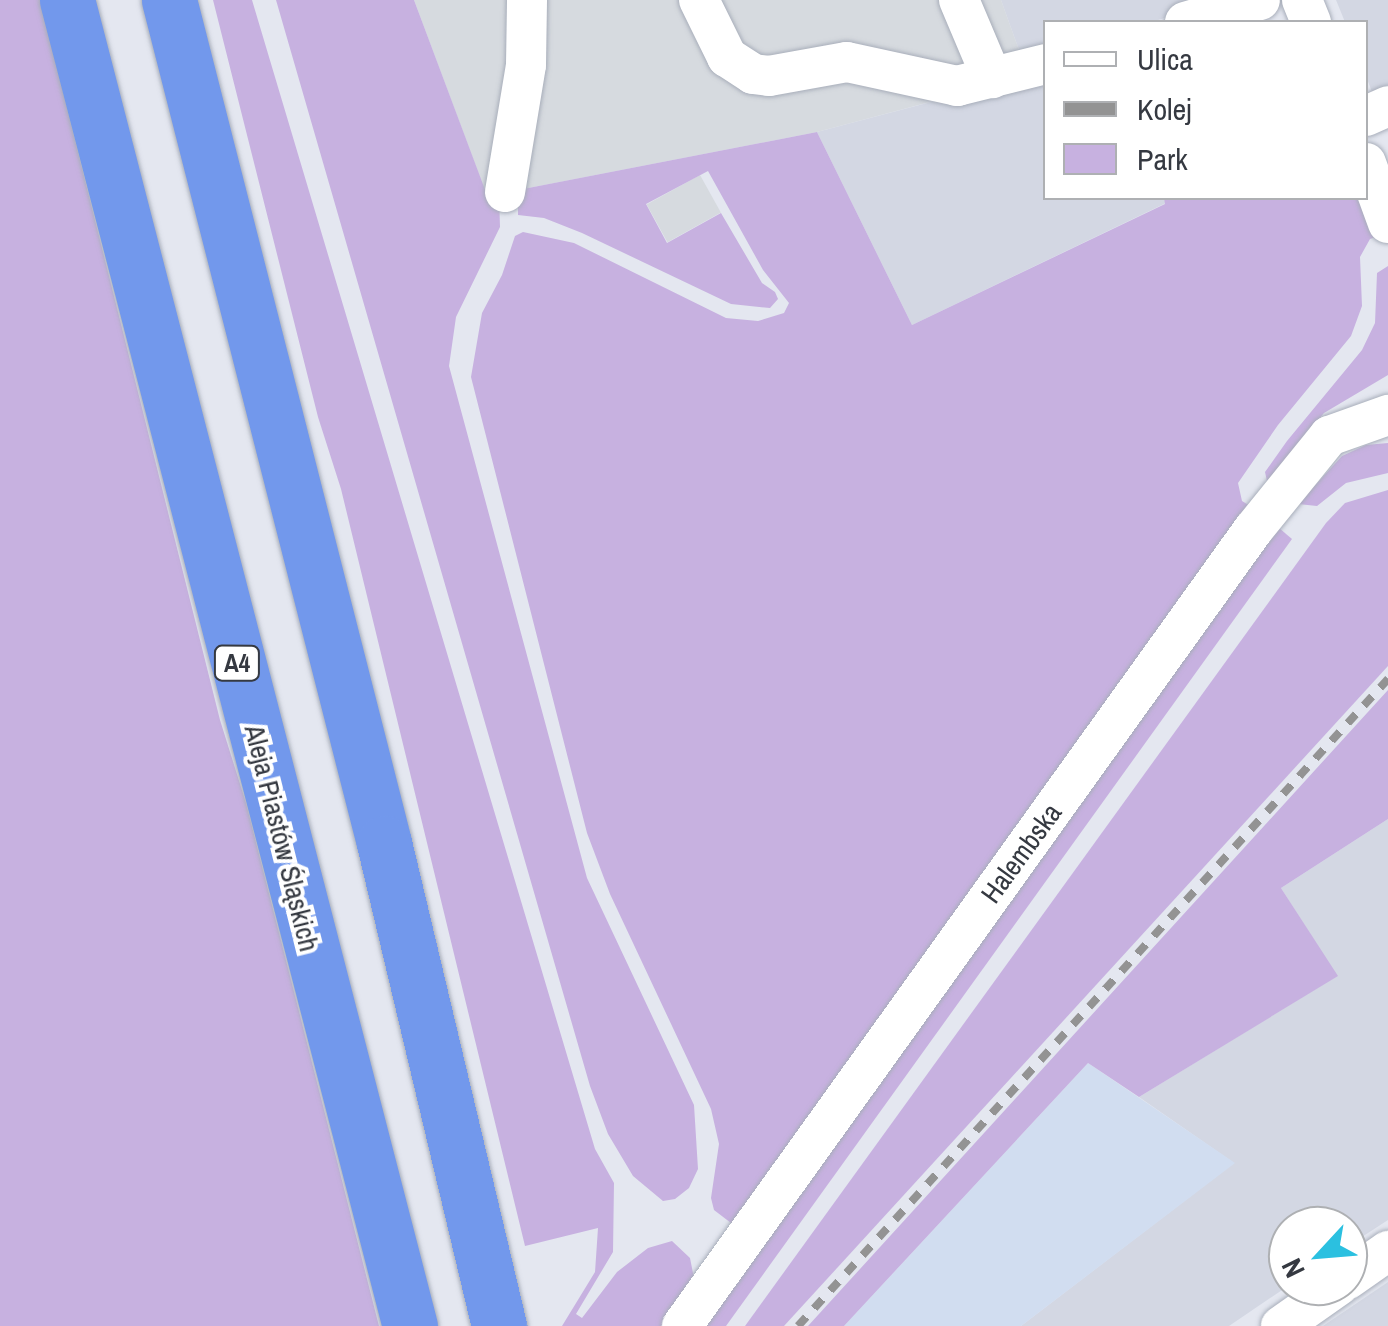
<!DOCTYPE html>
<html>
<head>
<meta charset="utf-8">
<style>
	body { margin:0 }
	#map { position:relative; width:1388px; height:1326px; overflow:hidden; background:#e4e7f0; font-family:"Archivo Narrow",sans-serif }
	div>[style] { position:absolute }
	.residential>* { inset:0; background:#d3d7e3 }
	.commercial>* { inset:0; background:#d1ddf0 }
	.industrial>* { inset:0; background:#d6dadf; transform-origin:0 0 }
	.green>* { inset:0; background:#c7b1e0 }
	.roads { filter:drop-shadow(0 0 2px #a8aeba) drop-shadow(0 0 2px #a8aeba) }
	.minor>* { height:40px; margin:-20px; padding:0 20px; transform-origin:20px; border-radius:20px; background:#fff }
	.highway>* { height:55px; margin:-27.5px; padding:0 27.5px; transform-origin:27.5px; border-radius:27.5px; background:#7298ec }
	.rail>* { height:8px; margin-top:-4px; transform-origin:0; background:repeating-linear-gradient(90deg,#939393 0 12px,transparent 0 24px) }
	span { translate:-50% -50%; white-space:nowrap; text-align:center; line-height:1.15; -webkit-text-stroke:8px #fff; paint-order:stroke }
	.shield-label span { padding:2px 8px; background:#fff; border:2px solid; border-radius:8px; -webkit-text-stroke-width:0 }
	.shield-label { font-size:25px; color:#353941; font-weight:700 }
	.street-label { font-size:28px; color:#353941 }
	.legend { position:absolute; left:1043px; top:20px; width:325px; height:180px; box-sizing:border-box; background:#fff; border:2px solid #aeb0b3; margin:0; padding:12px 18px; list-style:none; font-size:30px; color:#353941 }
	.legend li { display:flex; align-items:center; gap:20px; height:50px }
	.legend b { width:50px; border:2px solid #aeb0b3 }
	.north { position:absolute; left:1268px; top:1206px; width:100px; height:100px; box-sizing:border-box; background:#fff; border:2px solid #aeb0b3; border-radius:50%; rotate:244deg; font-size:28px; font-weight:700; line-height:40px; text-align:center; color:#353941 }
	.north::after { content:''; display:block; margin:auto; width:35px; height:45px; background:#2bc0e0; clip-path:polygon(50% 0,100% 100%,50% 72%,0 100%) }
</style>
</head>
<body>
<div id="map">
	<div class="residential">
		<i style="clip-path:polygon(1001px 0,1226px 0,1151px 22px,1046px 22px,1045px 54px,1023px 61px)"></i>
		<i style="clip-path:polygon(1336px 0,1388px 0,1388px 85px,1372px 92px,1366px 76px,1366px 22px,1345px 22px)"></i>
		<i style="clip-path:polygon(1045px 72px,1046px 198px,1164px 198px,1166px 203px,912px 325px,817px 132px)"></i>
		<i style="clip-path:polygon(1388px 819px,1388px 1220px,1348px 1246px,1348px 1226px,1288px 1226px,1288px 1286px,1229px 1326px,1021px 1326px,1234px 1163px,1139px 1097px,1337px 976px,1281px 888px)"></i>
		<i style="clip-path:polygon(1388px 1282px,1388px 1326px,1323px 1326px)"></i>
	</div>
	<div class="commercial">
		<i style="clip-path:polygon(1088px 1063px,1235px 1163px,1021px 1326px,844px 1326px)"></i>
	</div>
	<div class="industrial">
		<i style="clip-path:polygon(414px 0,1001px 0,1023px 61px,960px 94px,817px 132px,487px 196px)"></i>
		<i style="left:700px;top:175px;width:43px;height:61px;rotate:61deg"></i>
	</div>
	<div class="green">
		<i style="clip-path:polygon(0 0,40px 0,220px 720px,246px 803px,379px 1326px,0 1326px)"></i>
		<i style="clip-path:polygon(213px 0,252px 0,595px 1149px,614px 1183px,613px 1252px,576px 1314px,582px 1318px,617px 1272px,648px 1248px,672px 1241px,690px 1258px,694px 1278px,663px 1326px,562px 1326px,595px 1272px,598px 1228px,525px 1246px,341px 489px,318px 417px)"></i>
		<i style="clip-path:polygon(276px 0,414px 0,487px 195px,499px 194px,500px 227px,456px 317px,449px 366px,587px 878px,694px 1105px,698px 1169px,689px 1188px,675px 1199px,663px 1201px,633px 1176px,608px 1134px,590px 1086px)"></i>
		<i style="clip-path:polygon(817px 132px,912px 325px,1165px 204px,1164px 198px,1366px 198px,1381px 235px,1370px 239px,1360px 257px,1362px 306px,1351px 336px,1278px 425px,1238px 483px,1242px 501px,1250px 506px,739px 1219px,731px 1223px,714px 1210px,711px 1198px,719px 1144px,711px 1109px,610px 894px,587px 833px,471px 377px,482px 313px,502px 275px,515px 236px,523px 232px,574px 243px,726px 318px,758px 321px,784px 313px,789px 303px,763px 270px,708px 171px,646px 204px,667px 243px,721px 213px,762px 283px,775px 292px,778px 299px,770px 308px,731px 304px,582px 233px,544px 218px,518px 215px,518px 190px)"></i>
		<i style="clip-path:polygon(1388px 266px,1388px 375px,1324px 413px,1267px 481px,1265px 472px,1287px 441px,1362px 350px,1375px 323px,1377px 273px)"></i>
		<i style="clip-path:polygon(1388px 443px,1388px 473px,1346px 483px,1317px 506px,1298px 504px,1342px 456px,1366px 445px)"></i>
		<i style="clip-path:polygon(1388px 490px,1388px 666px,784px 1326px,745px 1326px,1326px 523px,1345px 503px)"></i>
		<i style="clip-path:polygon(1279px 528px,1292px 539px,726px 1326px,700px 1326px)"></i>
		<i style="clip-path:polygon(1388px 690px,1388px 819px,1281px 888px,1338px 976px,1139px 1097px,1088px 1063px,844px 1326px,808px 1326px)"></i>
	</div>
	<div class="roads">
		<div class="minor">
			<i style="left:699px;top:0;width:64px;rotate:63.8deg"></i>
			<i style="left:727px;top:57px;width:31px;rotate:33deg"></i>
			<i style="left:753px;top:74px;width:16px;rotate:7deg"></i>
			<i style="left:769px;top:76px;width:79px;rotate:-10.2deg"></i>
			<i style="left:847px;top:62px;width:113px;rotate:12.3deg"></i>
			<i style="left:957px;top:86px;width:92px;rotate:-13.9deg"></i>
			<i style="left:959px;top:0;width:85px;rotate:67.1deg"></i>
			<i style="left:1302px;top:0;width:24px;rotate:68deg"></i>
			<i style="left:1185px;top:22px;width:78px;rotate:-16.3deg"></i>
			<i style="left:1366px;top:116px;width:24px;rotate:-24deg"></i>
			<i style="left:1366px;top:163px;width:64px;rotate:69.9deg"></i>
			<i style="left:505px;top:192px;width:129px;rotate:-80.6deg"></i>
			<i style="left:526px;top:65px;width:65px;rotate:-89.1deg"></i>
			<i style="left:1348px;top:1279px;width:49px;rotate:-35deg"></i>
			<i style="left:682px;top:1326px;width:980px;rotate:-54.35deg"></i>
			<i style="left:1253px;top:530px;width:121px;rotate:-51deg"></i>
			<i style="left:1329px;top:436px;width:63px;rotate:-19.6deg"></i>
			<i style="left:1281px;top:1326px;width:70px;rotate:-35.1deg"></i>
		</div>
		<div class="highway">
			<i style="left:67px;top:0;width:1370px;rotate:75.5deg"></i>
			<i style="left:169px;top:0;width:870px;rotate:75.69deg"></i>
			<i style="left:384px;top:843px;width:497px;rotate:76.6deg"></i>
		</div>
	</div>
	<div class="rail">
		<i style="left:798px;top:1326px;width:876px;rotate:-47.64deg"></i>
	</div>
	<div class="shield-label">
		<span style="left:237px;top:663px">A4</span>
	</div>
	<div class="street-label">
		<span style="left:282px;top:838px;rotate:76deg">Aleja Piastów Śląskich</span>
		<span style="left:1021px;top:853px;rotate:-54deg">Halembska</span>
	</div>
	<ul class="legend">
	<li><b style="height:12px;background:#fff"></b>Ulica</li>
	<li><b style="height:12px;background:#939393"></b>Kolej</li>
	<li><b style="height:28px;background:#c7b1e0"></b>Park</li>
	</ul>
	<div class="north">N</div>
</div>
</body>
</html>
